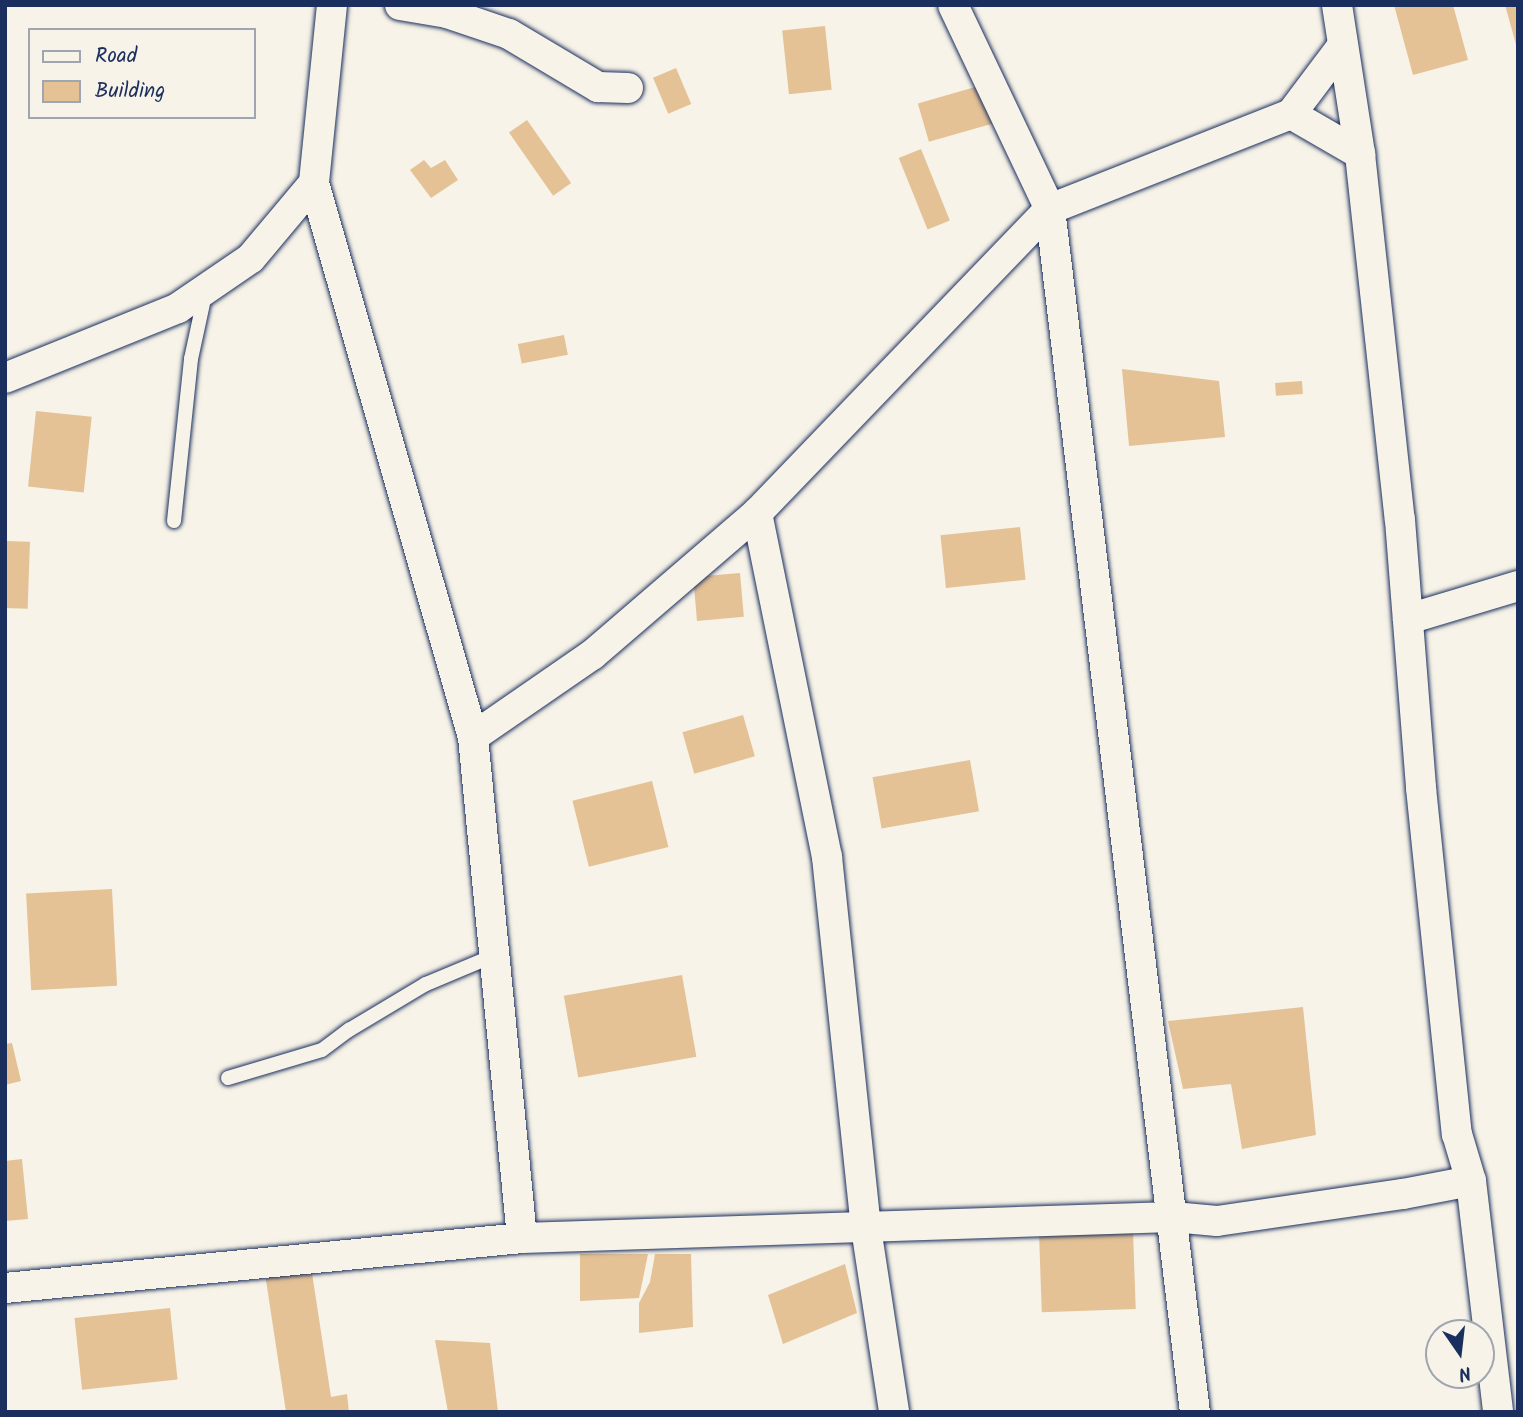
<!DOCTYPE html>
<html>
<head>
<meta charset="utf-8">
<style>
	body { margin:0 }
	#map { position:relative; width:1523px; height:1417px; overflow:hidden; background:#f7f3e8; font-family:Kalam,sans-serif }
	div>[style] { position:absolute }
	.building>* { inset:0; background:#e4c296; transform-origin:0 0 }
	.roads { filter:drop-shadow(0 0 2px #1b2f5e) drop-shadow(0 0 2px #1b2f5e) }
	.lane>* { height:14px; margin:-7px; padding:0 7px; transform-origin:7px; border-radius:7px; background:#f7f3e8 }
	.street>* { height:30px; margin:-15px; padding:0 15px; transform-origin:15px; border-radius:15px; background:#f7f3e8 }
	span { translate:-50% -50%; white-space:nowrap; text-align:center; line-height:1.15; -webkit-text-stroke:5px #f7f3e8; paint-order:stroke }
	.frame { position:absolute; inset:0; border:7px solid #1b2f5e; pointer-events:none }
	.legend { position:absolute; left:28px; top:28px; width:228px; height:91px; box-sizing:border-box; background:#f7f3e8; border:2px solid #9fa5b1; margin:0; padding:9px 12px; list-style:none; font-size:21px; color:#1b2f5e }
	.legend li { display:flex; align-items:center; gap:14px; height:35px }
	.legend b { width:35px; border:2px solid #9fa5b1 }
	.north { position:absolute; left:1425px; top:1319px; width:70px; height:70px; box-sizing:border-box; background:#f7f3e8; border:2px solid #9fa5b1; border-radius:50%; rotate:166deg; font-size:19px; font-weight:700; line-height:28px; text-align:center; color:#1b2f5e }
	.north::after { content:''; display:block; margin:auto; width:24px; height:32px; background:#1b2f5e; clip-path:polygon(50% 0,100% 100%,50% 72%,0 100%) }
</style>
</head>
<body>
<div id="map">
	<div class="building">
		<i style="clip-path:polygon(1394px 5px,1453px 5px,1468px 60px,1413px 75px)"></i>
		<i style="clip-path:polygon(1505px 5px,1518px 5px,1518px 48px,1517px 48px)"></i>
		<i style="left:825px;top:26px;width:64px;height:43px;rotate:84deg"></i>
		<i style="left:676px;top:68px;width:39px;height:25px;rotate:67deg"></i>
		<i style="left:989px;top:83px;width:40px;height:74px;rotate:74deg"></i>
		<i style="left:527px;top:120px;width:77px;height:22px;rotate:55deg"></i>
		<i style="left:921px;top:149px;width:77px;height:24px;rotate:68deg"></i>
		<i style="clip-path:polygon(424px 160px,431px 168px,445px 160px,458px 180px,431px 198px,410px 170px)"></i>
		<i style="left:564px;top:335px;width:20px;height:47px;rotate:79deg"></i>
		<i style="clip-path:polygon(1122px 369px,1219px 381px,1225px 437px,1129px 446px)"></i>
		<i style="left:1302px;top:381px;width:13px;height:27px;rotate:86deg"></i>
		<i style="left:36px;top:411px;width:56px;height:76px;rotate:6deg"></i>
		<i style="left:1020px;top:527px;width:53px;height:80px;rotate:84deg"></i>
		<i style="left:5px;top:541px;width:25px;height:67px;rotate:2deg"></i>
		<i style="left:740px;top:573px;width:44px;height:47px;rotate:85deg"></i>
		<i style="left:743px;top:715px;width:43px;height:63px;rotate:74deg"></i>
		<i style="left:970px;top:760px;width:52px;height:99px;rotate:80deg"></i>
		<i style="left:652px;top:781px;width:68px;height:82px;rotate:76deg"></i>
		<i style="left:112px;top:889px;width:97px;height:86px;rotate:87deg"></i>
		<i style="left:682px;top:975px;width:83px;height:120px;rotate:80deg"></i>
		<i style="clip-path:polygon(1303px 1007px,1316px 1135px,1242px 1149px,1231px 1084px,1183px 1089px,1168px 1021px)"></i>
		<i style="clip-path:polygon(12px 1043px,21px 1081px,5px 1085px,5px 1044px)"></i>
		<i style="clip-path:polygon(22px 1159px,28px 1219px,5px 1221px,5px 1161px)"></i>
		<i style="left:1133px;top:1231px;width:78px;height:94px;rotate:88deg"></i>
		<i style="clip-path:polygon(580px 1254px,648px 1254px,639px 1298px,580px 1301px)"></i>
		<i style="clip-path:polygon(655px 1254px,691px 1254px,693px 1327px,639px 1333px,639px 1303px,650px 1282px)"></i>
		<i style="clip-path:polygon(310px 1260px,331px 1397px,347px 1394px,349px 1412px,286px 1412px,264px 1267px)"></i>
		<i style="clip-path:polygon(845px 1264px,857px 1313px,783px 1344px,768px 1295px)"></i>
		<i style="left:170px;top:1308px;width:72px;height:96px;rotate:84deg"></i>
		<i style="clip-path:polygon(435px 1340px,490px 1343px,498px 1412px,448px 1412px)"></i>
	</div>
	<div class="roads">
		<div class="lane">
			<i style="left:174px;top:521px;width:163px;rotate:-84deg"></i>
			<i style="left:191px;top:359px;width:66px;rotate:-77.8deg"></i>
			<i style="left:228px;top:1078px;width:98px;rotate:-16.6deg"></i>
			<i style="left:322px;top:1050px;width:34px;rotate:-37deg"></i>
			<i style="left:349px;top:1030px;width:90px;rotate:-30.9deg"></i>
			<i style="left:426px;top:984px;width:73px;rotate:-22.7deg"></i>
		</div>
		<div class="street">
			<i style="left:332px;top:5px;width:179px;rotate:95.8deg"></i>
			<i style="left:314px;top:183px;width:576px;rotate:73.99deg"></i>
			<i style="left:473px;top:737px;width:503px;rotate:84.41deg"></i>
			<i style="left:400px;top:5px;width:48px;rotate:9.7deg"></i>
			<i style="left:447px;top:13px;width:65px;rotate:18.7deg"></i>
			<i style="left:509px;top:34px;width:104px;rotate:30.8deg"></i>
			<i style="left:598px;top:87px;width:30px;rotate:2deg"></i>
			<i style="left:953px;top:5px;width:226px;rotate:64.6deg"></i>
			<i style="left:1050px;top:209px;width:1212px;rotate:83.13deg"></i>
			<i style="left:1337px;top:5px;width:151px;rotate:81.2deg"></i>
			<i style="left:1360px;top:154px;width:368px;rotate:83.8deg"></i>
			<i style="left:1400px;top:520px;width:269px;rotate:85.5deg"></i>
			<i style="left:1421px;top:788px;width:348px;rotate:84.1deg"></i>
			<i style="left:1457px;top:1134px;width:49px;rotate:73.4deg"></i>
			<i style="left:1471px;top:1181px;width:233px;rotate:83.3deg"></i>
			<i style="left:1291px;top:114px;width:80px;rotate:30.1deg"></i>
			<i style="left:5px;top:378px;width:187px;rotate:-22deg"></i>
			<i style="left:178px;top:308px;width:88px;rotate:-34.4deg"></i>
			<i style="left:251px;top:258px;width:98px;rotate:-50deg"></i>
			<i style="left:757px;top:513px;width:351px;rotate:78.5deg"></i>
			<i style="left:827px;top:857px;width:373px;rotate:84deg"></i>
			<i style="left:866px;top:1228px;width:186px;rotate:81.3deg"></i>
			<i style="left:1408px;top:619px;width:115px;rotate:-16.7deg"></i>
			<i style="left:473px;top:737px;width:145px;rotate:-34.6deg"></i>
			<i style="left:592px;top:655px;width:218px;rotate:-40.7deg"></i>
			<i style="left:757px;top:513px;width:422px;rotate:-46.1deg"></i>
			<i style="left:1050px;top:209px;width:259px;rotate:-21.5deg"></i>
			<i style="left:1291px;top:114px;width:86px;rotate:-53deg"></i>
			<i style="left:5px;top:1288px;width:519px;rotate:-5.52deg"></i>
			<i style="left:522px;top:1238px;width:651px;rotate:-1.85deg"></i>
			<i style="left:1173px;top:1217px;width:44px;rotate:5.2deg"></i>
			<i style="left:1217px;top:1221px;width:188px;rotate:-8.3deg"></i>
			<i style="left:1403px;top:1194px;width:69px;rotate:-10.8deg"></i>
		</div>
	</div>
	<div class="frame"></div>
	<ul class="legend">
	<li><b style="height:9px;background:#f7f3e8"></b>Road</li>
	<li><b style="height:19px;background:#e4c296"></b>Building</li>
	</ul>
	<div class="north">N</div>
</div>
</body>
</html>
